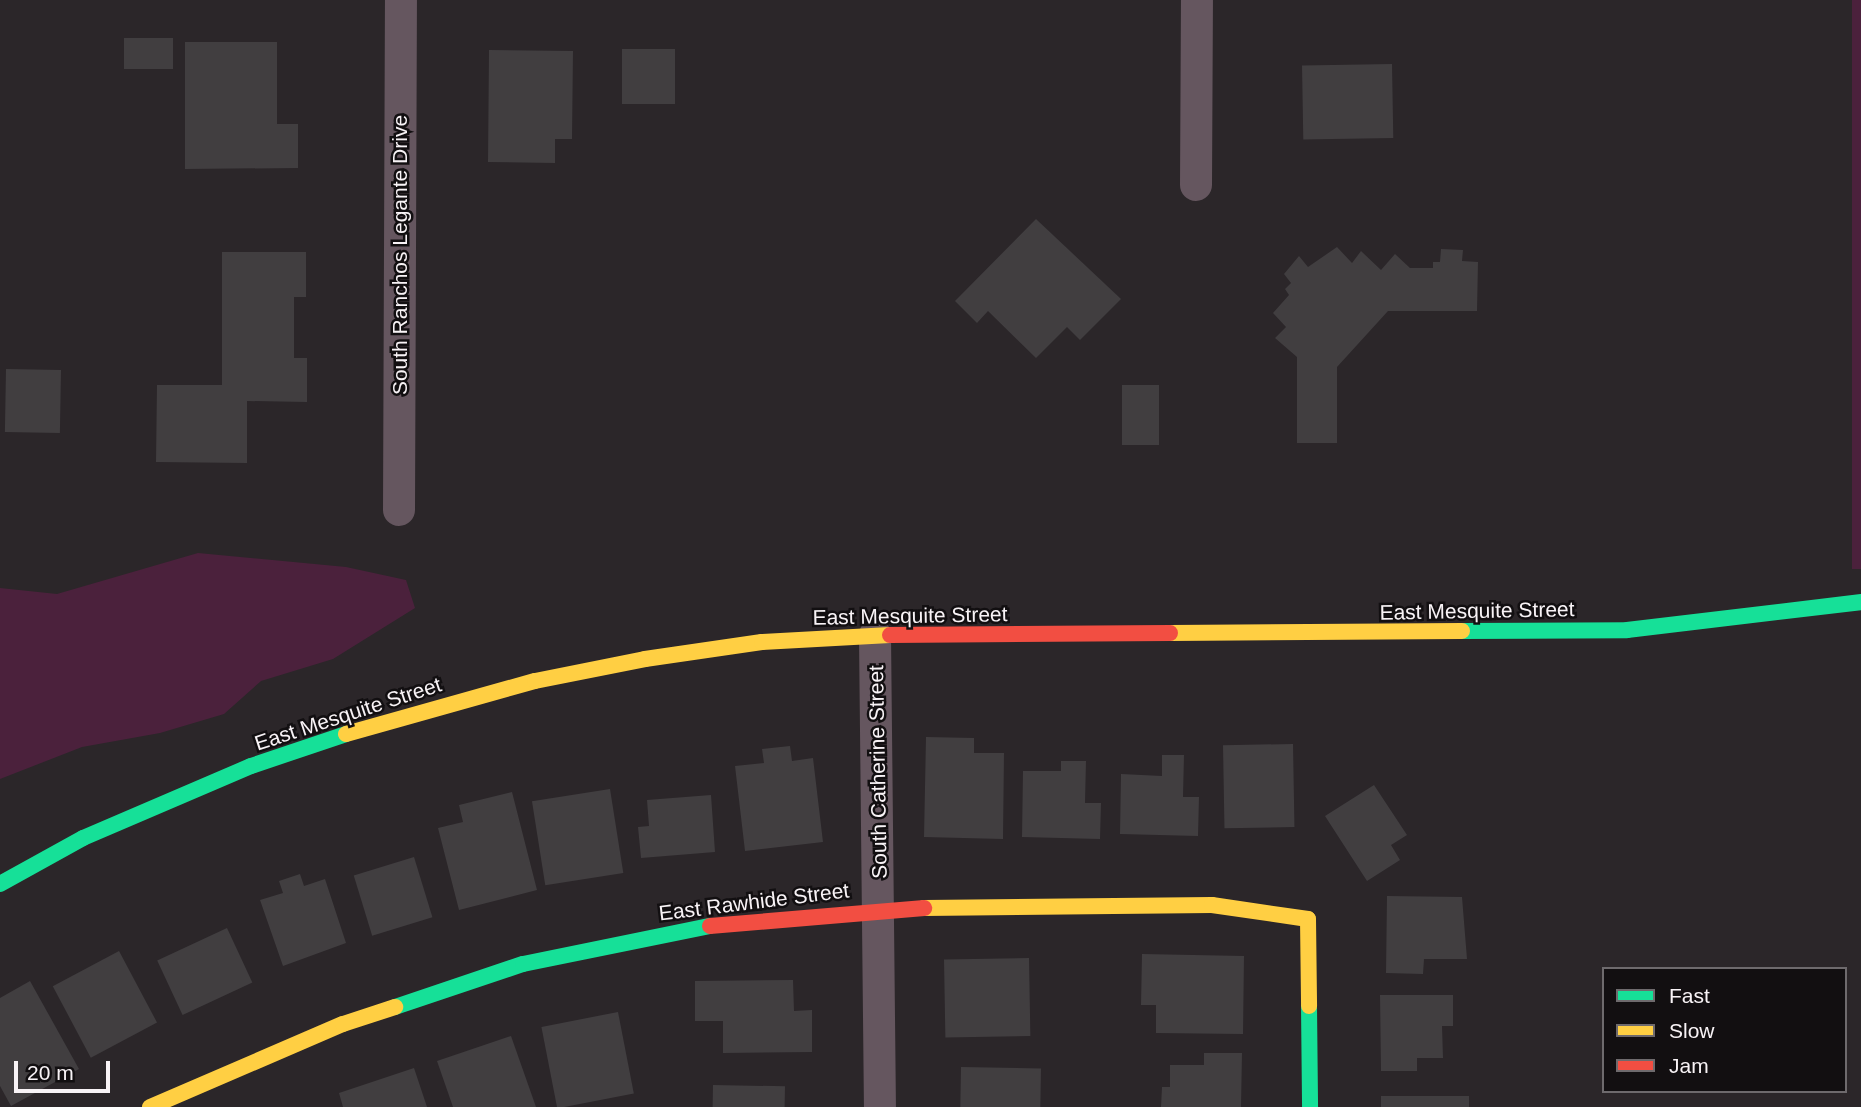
<!DOCTYPE html>
<html>
<head>
<meta charset="utf-8">
<style>
	body { margin:0 }
	#map { position:relative; width:1861px; height:1107px; overflow:hidden; background:#2b2629; font-family:Helvetica,sans-serif }
	div>[style] { position:absolute }
	.green>* { inset:0; background:#4b213c; transform-origin:0 0 }
	.building>* { inset:0; background:#413e40; transform-origin:0 0 }
	.street>* { height:32px; margin:-16px; padding:0 16px; transform-origin:16px; border-radius:16px; background:#65565f }
	.fast>* { height:16px; margin:-8px; padding:0 8px; transform-origin:8px; border-radius:8px; background:#16e098 }
	.slow>* { height:16px; margin:-8px; padding:0 8px; transform-origin:8px; border-radius:8px; background:#ffcf43 }
	.jam>* { height:16px; margin:-8px; padding:0 8px; transform-origin:8px; border-radius:8px; background:#f24e42 }
	span { translate:-50% -50%; white-space:nowrap; text-align:center; line-height:1.15; -webkit-text-stroke:5px #120f11; paint-order:stroke }
	.street-label { font-size:21px; color:#f8f3f6 }
	.legend { position:absolute; left:1602px; top:967px; width:245px; height:126px; box-sizing:border-box; background:#120f11; border:2px solid #6e6a6d; margin:0; padding:9px 12px; list-style:none; font-size:21px; color:#f8f3f6 }
	.legend li { display:flex; align-items:center; gap:14px; height:35px }
	.legend b { width:35px; border:2px solid #6e6a6d }
	.scale { position:absolute; left:14px; top:1061px; width:96px; height:32px; box-sizing:border-box; border:4px solid #f8f3f6; border-top:0; padding-left:9px; font-size:21px; line-height:24px; white-space:nowrap; color:#f8f3f6; -webkit-text-stroke:5px #120f11; paint-order:stroke }
</style>
</head>
<body>
<div id="map">
	<div class="green">
		<i style="left:1852px;top:0;width:9px;height:569px"></i>
		<i style="clip-path:polygon(198px 553px,346px 567px,406px 580px,415px 608px,333px 659px,261px 681px,224px 714px,160px 733px,82px 747px,0 779px,0 588px,57px 594px)"></i>
	</div>
	<div class="building">
		<i style="left:173px;top:38px;width:31px;height:49px;rotate:90deg"></i>
		<i style="clip-path:polygon(185px 42px,277px 42px,277px 124px,298px 124px,298px 168px,185px 169px)"></i>
		<i style="left:622px;top:49px;width:53px;height:55px"></i>
		<i style="clip-path:polygon(489px 50px,573px 51px,572px 139px,555px 139px,555px 163px,488px 162px)"></i>
		<i style="left:1392px;top:64px;width:74px;height:90px;rotate:89deg"></i>
		<i style="clip-path:polygon(1036px 219px,1121px 299px,1080px 340px,1067px 327px,1036px 358px,988px 311px,977px 323px,955px 301px)"></i>
		<i style="clip-path:polygon(1337px 247px,1352px 263px,1361px 251px,1381px 270px,1395px 254px,1410px 268px,1433px 268px,1433px 262px,1440px 262px,1441px 249px,1463px 250px,1462px 261px,1478px 262px,1477px 311px,1388px 311px,1337px 367px,1337px 443px,1297px 443px,1297px 357px,1275px 338px,1286px 327px,1273px 313px,1289px 295px,1285px 289px,1291px 283px,1284px 274px,1299px 256px,1308px 267px)"></i>
		<i style="clip-path:polygon(222px 252px,306px 252px,306px 297px,294px 297px,294px 358px,307px 358px,307px 402px,247px 401px,247px 463px,156px 462px,157px 385px,222px 385px)"></i>
		<i style="left:6px;top:369px;width:55px;height:63px;rotate:1deg"></i>
		<i style="left:1122px;top:385px;width:37px;height:60px"></i>
		<i style="clip-path:polygon(926px 737px,974px 738px,974px 753px,1004px 753px,1003px 839px,924px 837px)"></i>
		<i style="left:1293px;top:744px;width:83px;height:70px;rotate:89deg"></i>
		<i style="clip-path:polygon(790px 746px,792px 761px,813px 758px,823px 842px,745px 851px,735px 766px,764px 763px,762px 749px)"></i>
		<i style="clip-path:polygon(1162px 755px,1184px 755px,1183px 797px,1199px 797px,1198px 836px,1120px 834px,1121px 774px,1162px 776px)"></i>
		<i style="clip-path:polygon(1061px 761px,1086px 761px,1085px 803px,1101px 803px,1100px 839px,1022px 837px,1023px 771px,1061px 771px)"></i>
		<i style="clip-path:polygon(1374px 785px,1407px 835px,1391px 845px,1400px 860px,1367px 881px,1325px 816px)"></i>
		<i style="left:610px;top:789px;width:85px;height:79px;rotate:81deg"></i>
		<i style="clip-path:polygon(512px 792px,537px 890px,459px 910px,438px 828px,463px 822px,459px 805px)"></i>
		<i style="clip-path:polygon(711px 795px,715px 852px,641px 858px,638px 827px,649px 826px,647px 800px)"></i>
		<i style="left:414px;top:857px;width:63px;height:63px;rotate:73deg"></i>
		<i style="clip-path:polygon(300px 874px,304px 886px,325px 879px,346px 943px,283px 966px,260px 900px,283px 893px,279px 881px)"></i>
		<i style="clip-path:polygon(1387px 896px,1462px 897px,1467px 959px,1424px 959px,1423px 974px,1386px 973px)"></i>
		<i style="left:227px;top:928px;width:60px;height:77px;rotate:65deg"></i>
		<i style="left:119px;top:951px;width:81px;height:75px;rotate:62deg"></i>
		<i style="clip-path:polygon(1142px 954px,1244px 956px,1243px 1034px,1156px 1033px,1156px 1005px,1141px 1005px)"></i>
		<i style="left:1029px;top:958px;width:78px;height:85px;rotate:89deg"></i>
		<i style="clip-path:polygon(793px 980px,794px 1011px,812px 1010px,812px 1052px,723px 1053px,723px 1021px,695px 1021px,695px 981px)"></i>
		<i style="clip-path:polygon(30px 981px,79px 1069px,11px 1106px,0 1086px,0 998px)"></i>
		<i style="clip-path:polygon(1380px 995px,1453px 995px,1453px 1026px,1442px 1026px,1443px 1058px,1417px 1058px,1417px 1071px,1381px 1071px)"></i>
		<i style="left:618px;top:1012px;width:83px;height:78px;rotate:79deg"></i>
		<i style="clip-path:polygon(511px 1036px,536px 1107px,453px 1107px,437px 1061px)"></i>
		<i style="clip-path:polygon(1204px 1053px,1242px 1053px,1241px 1107px,1161px 1107px,1162px 1087px,1170px 1087px,1170px 1065px,1204px 1065px)"></i>
		<i style="left:961px;top:1067px;width:80px;height:40px;rotate:1deg"></i>
		<i style="clip-path:polygon(414px 1068px,427px 1107px,343px 1107px,339px 1093px)"></i>
		<i style="left:713px;top:1085px;width:72px;height:22px;rotate:1deg"></i>
		<i style="left:1469px;top:1096px;width:11px;height:88px;rotate:90deg"></i>
	</div>
	<div class="street">
		<i style="left:1196px;top:185px;width:185px;rotate:-89.7deg"></i>
		<i style="left:399px;top:510px;width:510px;rotate:-89.78deg"></i>
		<i style="left:875px;top:635px;width:472px;rotate:89.4deg"></i>
	</div>
	<div class="fast">
		<i style="left:1462px;top:631px;width:165px;rotate:-0.3deg"></i>
		<i style="left:1627px;top:630px;width:236px;rotate:-6.8deg"></i>
		<i style="left:0;top:884px;width:95px;rotate:-29deg"></i>
		<i style="left:83px;top:838px;width:183px;rotate:-23.2deg"></i>
		<i style="left:251px;top:766px;width:100px;rotate:-18.6deg"></i>
		<i style="left:1309px;top:1006px;width:101px;rotate:89.4deg"></i>
		<i style="left:395px;top:1007px;width:135px;rotate:-18.6deg"></i>
		<i style="left:523px;top:964px;width:191px;rotate:-11.5deg"></i>
	</div>
	<div class="slow">
		<i style="left:1170px;top:633px;width:292px;rotate:-0.4deg"></i>
		<i style="left:346px;top:734px;width:196px;rotate:-15.7deg"></i>
		<i style="left:535px;top:681px;width:112px;rotate:-11.3deg"></i>
		<i style="left:645px;top:659px;width:118px;rotate:-8.3deg"></i>
		<i style="left:762px;top:642px;width:128px;rotate:-3.1deg"></i>
		<i style="left:924px;top:908px;width:288px;rotate:-0.6deg"></i>
		<i style="left:1212px;top:905px;width:97px;rotate:8.3deg"></i>
		<i style="left:1308px;top:919px;width:87px;rotate:89.3deg"></i>
		<i style="left:150px;top:1107px;width:210px;rotate:-23.3deg"></i>
		<i style="left:343px;top:1024px;width:55px;rotate:-18.1deg"></i>
	</div>
	<div class="jam">
		<i style="left:890px;top:635px;width:280px;rotate:-0.4deg"></i>
		<i style="left:710px;top:926px;width:215px;rotate:-4.8deg"></i>
	</div>
	<div class="street-label">
		<span style="left:400px;top:255px;rotate:-90deg">South Ranchos Legante Drive</span>
		<span style="left:1477px;top:611px;rotate:-1deg">East Mesquite Street</span>
		<span style="left:910px;top:616px;rotate:-1deg">East Mesquite Street</span>
		<span style="left:348px;top:714px;rotate:-18deg">East Mesquite Street</span>
		<span style="left:878px;top:772px;rotate:-91deg">South Catherine Street</span>
		<span style="left:754px;top:902px;rotate:-7deg">East Rawhide Street</span>
	</div>
	<ul class="legend">
	<li><b style="height:9px;background:#16e098"></b>Fast</li>
	<li><b style="height:9px;background:#ffcf43"></b>Slow</li>
	<li><b style="height:9px;background:#f24e42"></b>Jam</li>
	</ul>
	<div class="scale">20 m</div>
</div>
</body>
</html>
